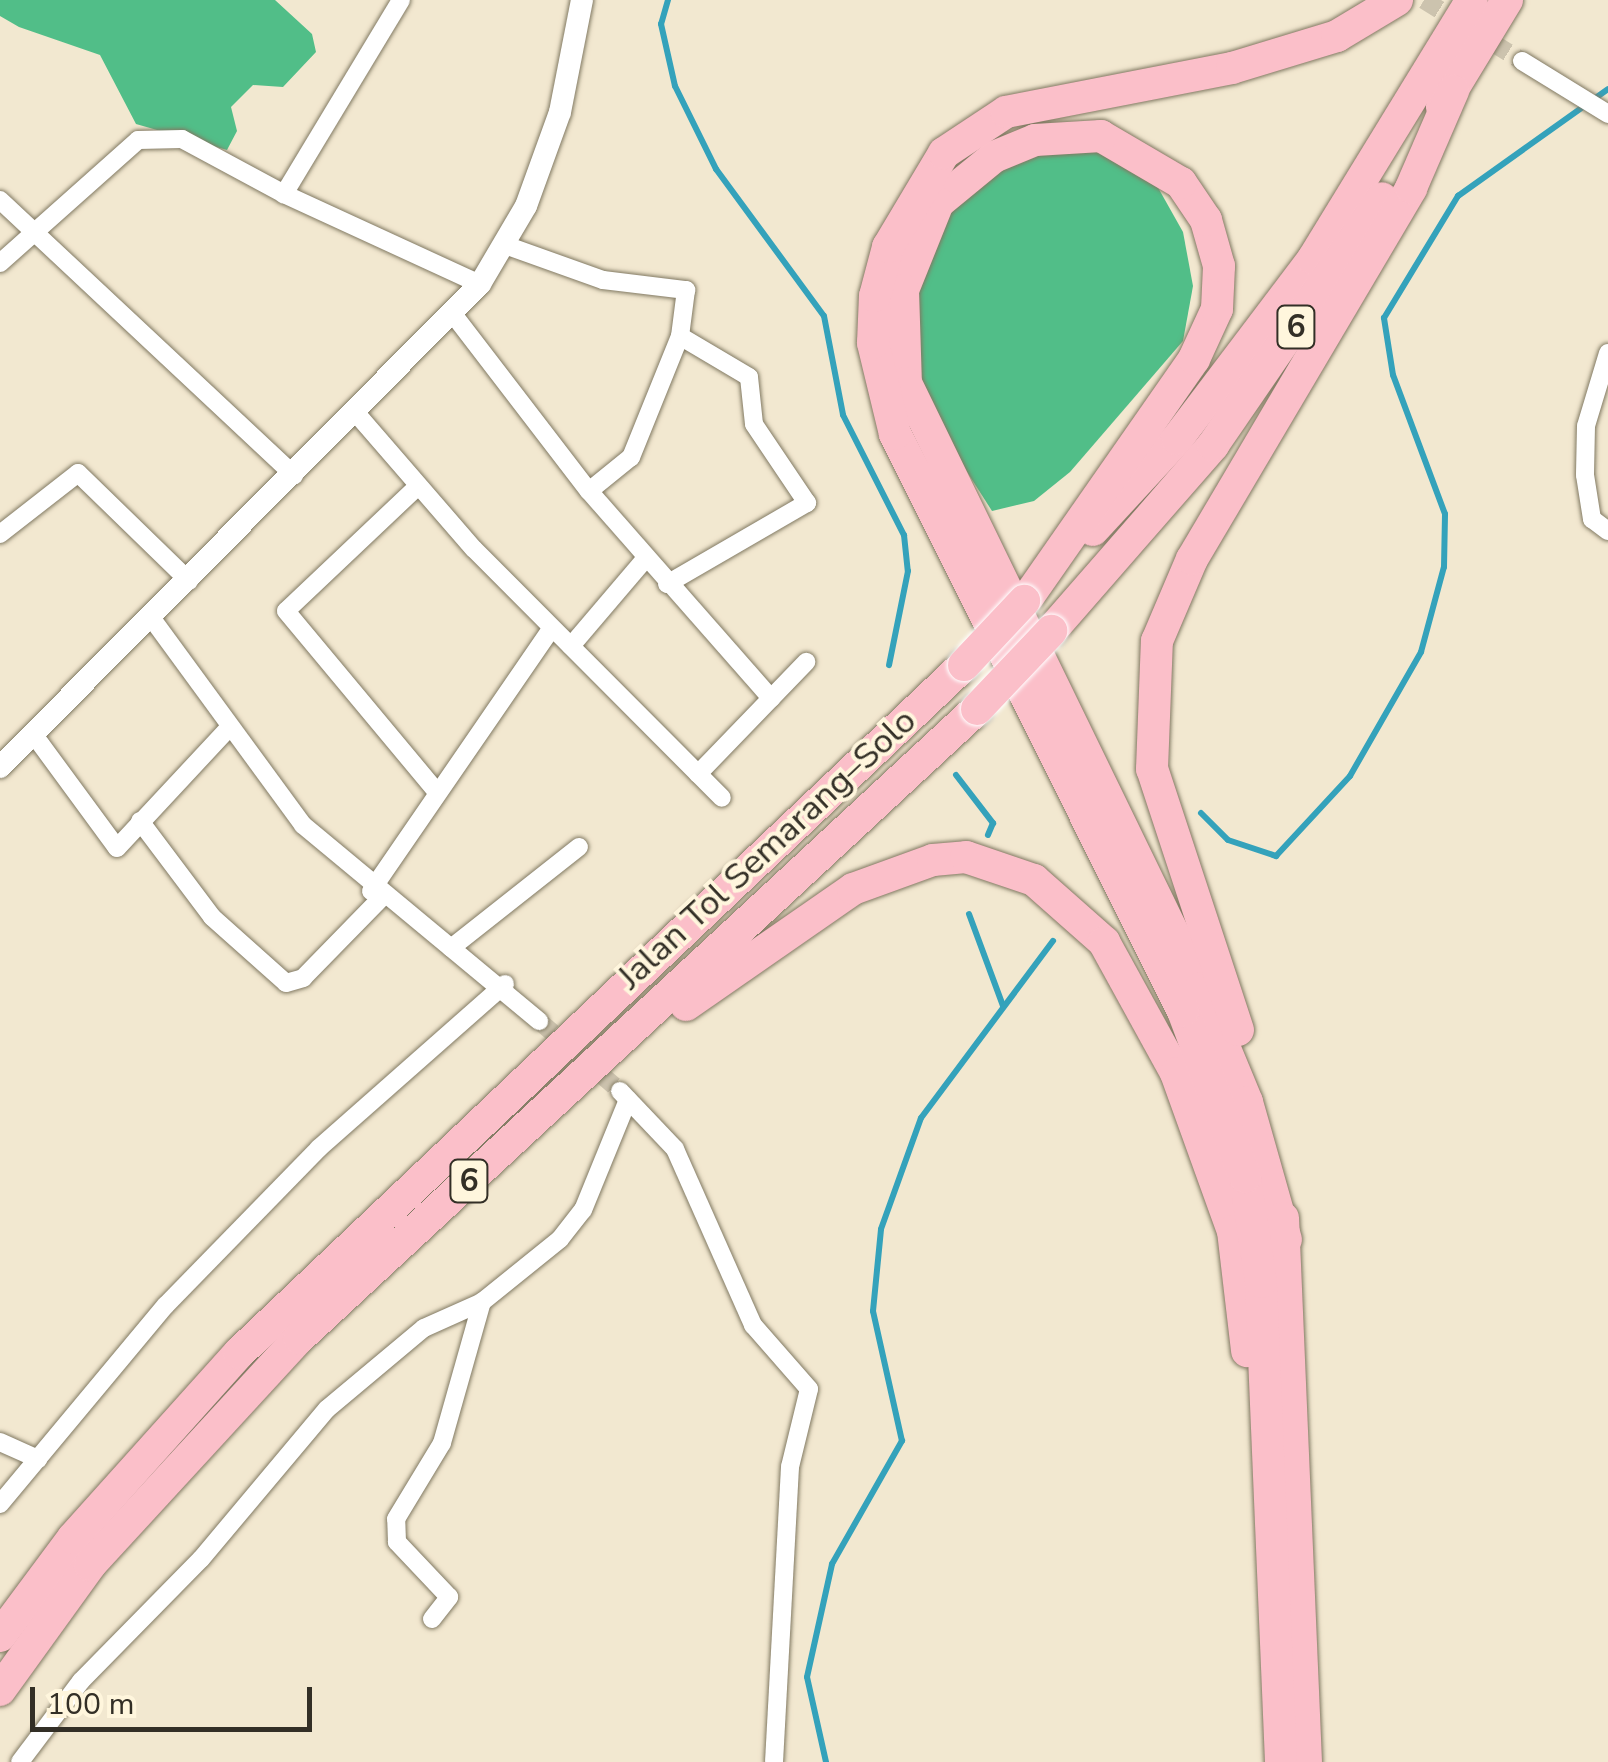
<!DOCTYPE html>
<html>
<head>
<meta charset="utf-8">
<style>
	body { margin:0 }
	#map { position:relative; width:1608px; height:1762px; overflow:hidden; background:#f2e8d0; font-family:"Nunito Sans",sans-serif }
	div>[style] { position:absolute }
	.forest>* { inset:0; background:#51be88 }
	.stream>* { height:6px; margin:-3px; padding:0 3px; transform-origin:3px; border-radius:3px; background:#34a2bb }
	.minor-tunnel>* { height:18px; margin-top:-9px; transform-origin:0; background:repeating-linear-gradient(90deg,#ccc3ae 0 18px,transparent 0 27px) }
	.roads { filter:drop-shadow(0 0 2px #817962) drop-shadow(0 0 2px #817962) }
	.minor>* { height:18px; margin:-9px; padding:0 9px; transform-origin:9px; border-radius:9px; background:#fff }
	.tertiary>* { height:22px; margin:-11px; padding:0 11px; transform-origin:11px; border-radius:11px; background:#fff }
	.motorway>* { height:32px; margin:-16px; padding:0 16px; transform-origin:16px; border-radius:16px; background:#fbbfc9 }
	.bridges { filter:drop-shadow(0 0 2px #fff) drop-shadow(0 0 2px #fff) }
	.motorway-bridge>* { height:32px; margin:-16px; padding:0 16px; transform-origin:16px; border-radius:16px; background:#fbbfc9 }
	span { translate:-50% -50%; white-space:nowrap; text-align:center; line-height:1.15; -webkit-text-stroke:8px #fff6dd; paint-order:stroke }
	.shield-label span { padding:2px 8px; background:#fff6dd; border:2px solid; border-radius:8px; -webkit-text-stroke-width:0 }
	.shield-label { font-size:32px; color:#332f26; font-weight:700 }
	.street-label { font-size:35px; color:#332f26 }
	.scale { position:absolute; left:30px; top:1687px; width:282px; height:45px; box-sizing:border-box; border:5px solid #332f26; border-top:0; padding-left:12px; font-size:30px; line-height:35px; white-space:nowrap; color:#332f26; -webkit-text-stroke:8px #fff6dd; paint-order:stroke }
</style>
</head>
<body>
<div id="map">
	<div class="forest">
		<i style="clip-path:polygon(0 0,275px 0,312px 34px,316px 52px,283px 87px,253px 85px,231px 107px,237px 131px,227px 150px,136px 124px,100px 55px,19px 27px,0 16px)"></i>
		<i style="clip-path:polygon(1094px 146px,1156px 184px,1183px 232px,1193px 286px,1183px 341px,1070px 472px,1034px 501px,992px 511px,923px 403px,910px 301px,951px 208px,1007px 157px)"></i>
	</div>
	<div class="stream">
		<i style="left:668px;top:0;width:25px;rotate:106deg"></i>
		<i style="left:661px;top:24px;width:64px;rotate:77.3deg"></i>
		<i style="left:675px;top:86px;width:93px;rotate:63.7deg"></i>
		<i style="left:716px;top:169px;width:182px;rotate:53.7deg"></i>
		<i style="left:824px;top:316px;width:101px;rotate:79.1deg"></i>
		<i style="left:843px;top:415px;width:135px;rotate:63.1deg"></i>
		<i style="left:904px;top:535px;width:36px;rotate:84deg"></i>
		<i style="left:908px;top:571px;width:96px;rotate:101.4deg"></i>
		<i style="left:956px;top:775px;width:61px;rotate:52.4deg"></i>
		<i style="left:993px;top:823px;width:13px;rotate:113deg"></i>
		<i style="left:1201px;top:813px;width:38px;rotate:45deg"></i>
		<i style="left:1228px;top:840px;width:51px;rotate:18.4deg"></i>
		<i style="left:1276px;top:856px;width:109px;rotate:-47.2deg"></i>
		<i style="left:1350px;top:776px;width:143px;rotate:-60.2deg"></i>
		<i style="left:1421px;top:652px;width:88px;rotate:-74.9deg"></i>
		<i style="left:1444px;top:567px;width:53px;rotate:-88.9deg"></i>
		<i style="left:1445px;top:514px;width:148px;rotate:-110.5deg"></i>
		<i style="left:1393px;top:375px;width:58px;rotate:-99deg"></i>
		<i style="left:1384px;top:318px;width:143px;rotate:-58.8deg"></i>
		<i style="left:1458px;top:196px;width:184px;rotate:-35.5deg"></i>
		<i style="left:969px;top:914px;width:98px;rotate:69.7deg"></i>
		<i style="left:826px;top:1762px;width:87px;rotate:-102.6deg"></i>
		<i style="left:807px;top:1677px;width:116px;rotate:-77.5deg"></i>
		<i style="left:832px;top:1564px;width:142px;rotate:-60.4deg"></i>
		<i style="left:902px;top:1441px;width:133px;rotate:-102.6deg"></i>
		<i style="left:873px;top:1311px;width:82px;rotate:-84.4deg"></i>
		<i style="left:881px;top:1229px;width:118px;rotate:-70.2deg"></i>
		<i style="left:921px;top:1118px;width:221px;rotate:-53.3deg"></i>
	</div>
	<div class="minor-tunnel">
		<i style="left:1424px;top:0;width:115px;rotate:31.9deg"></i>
		<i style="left:539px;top:1021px;width:107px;rotate:40.8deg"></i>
	</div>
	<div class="roads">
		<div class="minor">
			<i style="left:401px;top:0;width:227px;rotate:121.1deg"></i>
			<i style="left:284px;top:194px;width:216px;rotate:24.7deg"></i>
			<i style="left:1522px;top:61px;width:101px;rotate:31.6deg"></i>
			<i style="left:0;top:200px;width:403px;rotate:43.1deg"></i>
			<i style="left:505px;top:245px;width:104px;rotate:19.7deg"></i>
			<i style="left:603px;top:280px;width:84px;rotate:6.9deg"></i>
			<i style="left:686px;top:290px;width:46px;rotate:97.4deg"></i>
			<i style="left:680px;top:336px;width:131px;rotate:112deg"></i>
			<i style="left:631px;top:457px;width:54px;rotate:141deg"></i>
			<i style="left:0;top:263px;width:185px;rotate:-41.7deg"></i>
			<i style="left:138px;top:140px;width:44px;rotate:-1.3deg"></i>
			<i style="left:182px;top:139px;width:116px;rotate:28.3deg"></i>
			<i style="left:453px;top:314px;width:223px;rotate:52.5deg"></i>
			<i style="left:589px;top:491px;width:276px;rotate:48.7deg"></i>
			<i style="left:1608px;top:353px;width:76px;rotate:106.8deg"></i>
			<i style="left:1586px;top:426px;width:49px;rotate:91.2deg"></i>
			<i style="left:1585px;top:475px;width:45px;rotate:81deg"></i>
			<i style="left:1592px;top:519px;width:20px;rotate:37deg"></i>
			<i style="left:356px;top:413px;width:180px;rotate:49.1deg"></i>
			<i style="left:474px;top:549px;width:351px;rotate:45.1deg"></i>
			<i style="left:417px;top:487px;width:180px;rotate:136.6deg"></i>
			<i style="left:286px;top:611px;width:236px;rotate:50.2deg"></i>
			<i style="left:0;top:534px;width:99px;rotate:-38deg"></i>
			<i style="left:78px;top:473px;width:155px;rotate:44.2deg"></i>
			<i style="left:667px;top:584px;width:162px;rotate:-30.1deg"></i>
			<i style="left:807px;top:503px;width:95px;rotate:-123.9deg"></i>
			<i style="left:754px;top:424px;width:47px;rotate:-96.1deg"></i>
			<i style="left:749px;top:377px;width:80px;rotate:-149.3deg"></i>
			<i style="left:153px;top:620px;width:254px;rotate:53.8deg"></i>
			<i style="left:303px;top:825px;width:307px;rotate:39.7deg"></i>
			<i style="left:571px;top:646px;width:116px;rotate:-49.6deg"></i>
			<i style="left:34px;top:735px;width:140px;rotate:53.7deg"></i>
			<i style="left:117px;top:848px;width:160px;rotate:-47deg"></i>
			<i style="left:698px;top:774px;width:156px;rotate:-46deg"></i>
			<i style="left:140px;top:821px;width:120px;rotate:53.1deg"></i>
			<i style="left:212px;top:917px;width:99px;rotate:41.7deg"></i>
			<i style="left:286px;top:983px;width:18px;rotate:-16deg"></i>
			<i style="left:303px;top:978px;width:112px;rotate:-45.7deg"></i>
			<i style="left:371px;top:891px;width:319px;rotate:-55.5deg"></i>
			<i style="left:451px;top:948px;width:163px;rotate:-38.3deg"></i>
			<i style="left:620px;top:1091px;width:80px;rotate:46.5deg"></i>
			<i style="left:675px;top:1149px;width:193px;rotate:66.1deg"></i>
			<i style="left:753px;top:1325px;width:85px;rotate:48.8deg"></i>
			<i style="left:809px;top:1389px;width:80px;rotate:103.7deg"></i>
			<i style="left:790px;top:1467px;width:295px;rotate:93.1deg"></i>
			<i style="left:0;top:1442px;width:42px;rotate:24.1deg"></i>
			<i style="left:0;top:1504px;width:259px;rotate:-50.2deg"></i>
			<i style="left:166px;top:1305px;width:219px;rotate:-45.7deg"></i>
			<i style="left:319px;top:1148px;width:248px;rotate:-41.4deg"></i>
			<i style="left:432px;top:1619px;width:28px;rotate:-52deg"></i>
			<i style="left:449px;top:1597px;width:76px;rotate:-133.4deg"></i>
			<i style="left:397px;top:1542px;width:23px;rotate:-92deg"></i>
			<i style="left:396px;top:1519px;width:89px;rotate:-58.8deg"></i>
			<i style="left:442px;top:1443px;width:147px;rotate:-74.2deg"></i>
			<i style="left:20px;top:1762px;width:101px;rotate:-53deg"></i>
			<i style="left:81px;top:1681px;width:171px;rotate:-45.5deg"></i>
			<i style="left:201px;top:1559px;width:196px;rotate:-50deg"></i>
			<i style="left:327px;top:1409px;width:126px;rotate:-39.9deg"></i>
			<i style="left:424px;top:1328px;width:64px;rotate:-24.1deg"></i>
			<i style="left:482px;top:1302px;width:100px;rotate:-38.9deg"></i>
			<i style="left:560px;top:1239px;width:37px;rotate:-52deg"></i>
			<i style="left:583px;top:1210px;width:119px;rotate:-67.8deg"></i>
		</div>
		<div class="tertiary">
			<i style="left:0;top:767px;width:681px;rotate:-45.18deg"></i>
			<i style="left:480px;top:284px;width:91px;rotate:-59.5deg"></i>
			<i style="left:526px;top:206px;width:100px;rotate:-70.1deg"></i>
			<i style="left:560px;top:112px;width:114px;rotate:-78.9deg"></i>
		</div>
		<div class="motorway">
			<i style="left:1442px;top:107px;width:125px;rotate:-58.7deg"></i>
			<i style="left:1093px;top:530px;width:124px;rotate:-47.3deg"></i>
			<i style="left:1177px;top:439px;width:226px;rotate:-52.9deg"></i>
			<i style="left:1313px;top:259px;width:304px;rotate:-58.5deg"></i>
			<i style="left:1028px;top:597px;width:290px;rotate:-55.1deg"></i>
			<i style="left:1194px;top:359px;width:55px;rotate:-65.3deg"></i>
			<i style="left:1217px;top:309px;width:43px;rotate:-87.3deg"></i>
			<i style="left:1219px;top:266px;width:48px;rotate:-105.8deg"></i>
			<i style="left:1206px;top:220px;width:45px;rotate:-124deg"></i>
			<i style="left:1181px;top:183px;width:93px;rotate:-149.6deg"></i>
			<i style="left:1101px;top:136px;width:66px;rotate:176.5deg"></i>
			<i style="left:1035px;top:140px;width:44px;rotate:157.5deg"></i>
			<i style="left:994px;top:157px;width:72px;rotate:140.6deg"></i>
			<i style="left:938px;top:203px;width:94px;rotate:111.9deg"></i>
			<i style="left:903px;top:290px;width:93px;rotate:88.2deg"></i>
			<i style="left:906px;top:383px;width:673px;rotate:64.08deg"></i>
			<i style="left:1200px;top:988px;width:123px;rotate:67.6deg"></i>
			<i style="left:1247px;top:1102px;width:143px;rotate:74.2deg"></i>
			<i style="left:1051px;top:631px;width:247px;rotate:-48.9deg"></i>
			<i style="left:1213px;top:445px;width:299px;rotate:-55.6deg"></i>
			<i style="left:686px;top:1005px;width:203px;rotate:-34.8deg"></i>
			<i style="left:853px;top:889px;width:85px;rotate:-19.9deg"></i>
			<i style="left:933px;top:860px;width:33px;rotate:-5deg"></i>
			<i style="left:966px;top:857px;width:72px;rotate:18.7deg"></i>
			<i style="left:1034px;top:880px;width:94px;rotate:41.5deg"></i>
			<i style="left:1104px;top:942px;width:149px;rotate:61.2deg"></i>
			<i style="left:1176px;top:1073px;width:168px;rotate:70.2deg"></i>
			<i style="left:1233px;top:1231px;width:121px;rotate:83.3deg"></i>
			<i style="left:1238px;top:1030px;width:275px;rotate:-108.2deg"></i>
			<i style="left:1152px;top:769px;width:128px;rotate:-87.8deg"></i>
			<i style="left:1157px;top:641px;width:89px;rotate:-66.9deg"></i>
			<i style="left:1192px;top:559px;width:431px;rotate:-59.4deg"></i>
			<i style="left:1411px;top:188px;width:106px;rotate:-66.6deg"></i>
			<i style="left:1283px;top:1218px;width:544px;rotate:87.58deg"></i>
			<i style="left:0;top:1636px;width:122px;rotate:-53.3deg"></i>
			<i style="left:73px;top:1538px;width:249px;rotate:-48.1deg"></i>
			<i style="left:239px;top:1353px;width:999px;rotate:-43.5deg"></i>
			<i style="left:0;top:1690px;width:154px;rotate:-54.2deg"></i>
			<i style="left:90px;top:1565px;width:309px;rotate:-47.4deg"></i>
			<i style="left:299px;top:1338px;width:925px;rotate:-42.85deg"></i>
			<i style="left:1281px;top:1762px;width:480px;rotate:-92.4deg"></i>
			<i style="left:1261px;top:1282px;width:106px;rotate:-98.7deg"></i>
			<i style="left:1245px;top:1177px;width:177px;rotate:-110.5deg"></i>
			<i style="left:1183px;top:1011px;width:645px;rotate:-116.53deg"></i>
			<i style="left:895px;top:434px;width:94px;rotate:-103.6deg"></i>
			<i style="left:873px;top:343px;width:47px;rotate:-87.6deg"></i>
			<i style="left:875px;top:296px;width:51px;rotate:-75.1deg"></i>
			<i style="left:888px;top:247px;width:109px;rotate:-59.2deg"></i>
			<i style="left:944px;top:153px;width:74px;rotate:-33.5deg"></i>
			<i style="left:1006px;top:112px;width:230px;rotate:-11deg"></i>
			<i style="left:1232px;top:68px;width:110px;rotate:-16.9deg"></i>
			<i style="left:1337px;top:36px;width:70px;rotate:-31deg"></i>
		</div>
	</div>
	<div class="bridges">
		<div class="motorway-bridge">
			<i style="left:964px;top:665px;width:88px;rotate:-46.8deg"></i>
			<i style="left:977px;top:709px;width:108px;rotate:-46.5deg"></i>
		</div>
	</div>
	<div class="shield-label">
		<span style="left:1296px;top:327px">6</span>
		<span style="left:469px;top:1181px">6</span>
	</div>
	<div class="street-label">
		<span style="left:767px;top:849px;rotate:-43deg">Jalan Tol Semarang–Solo</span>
	</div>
	<div class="scale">100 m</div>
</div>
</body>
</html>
